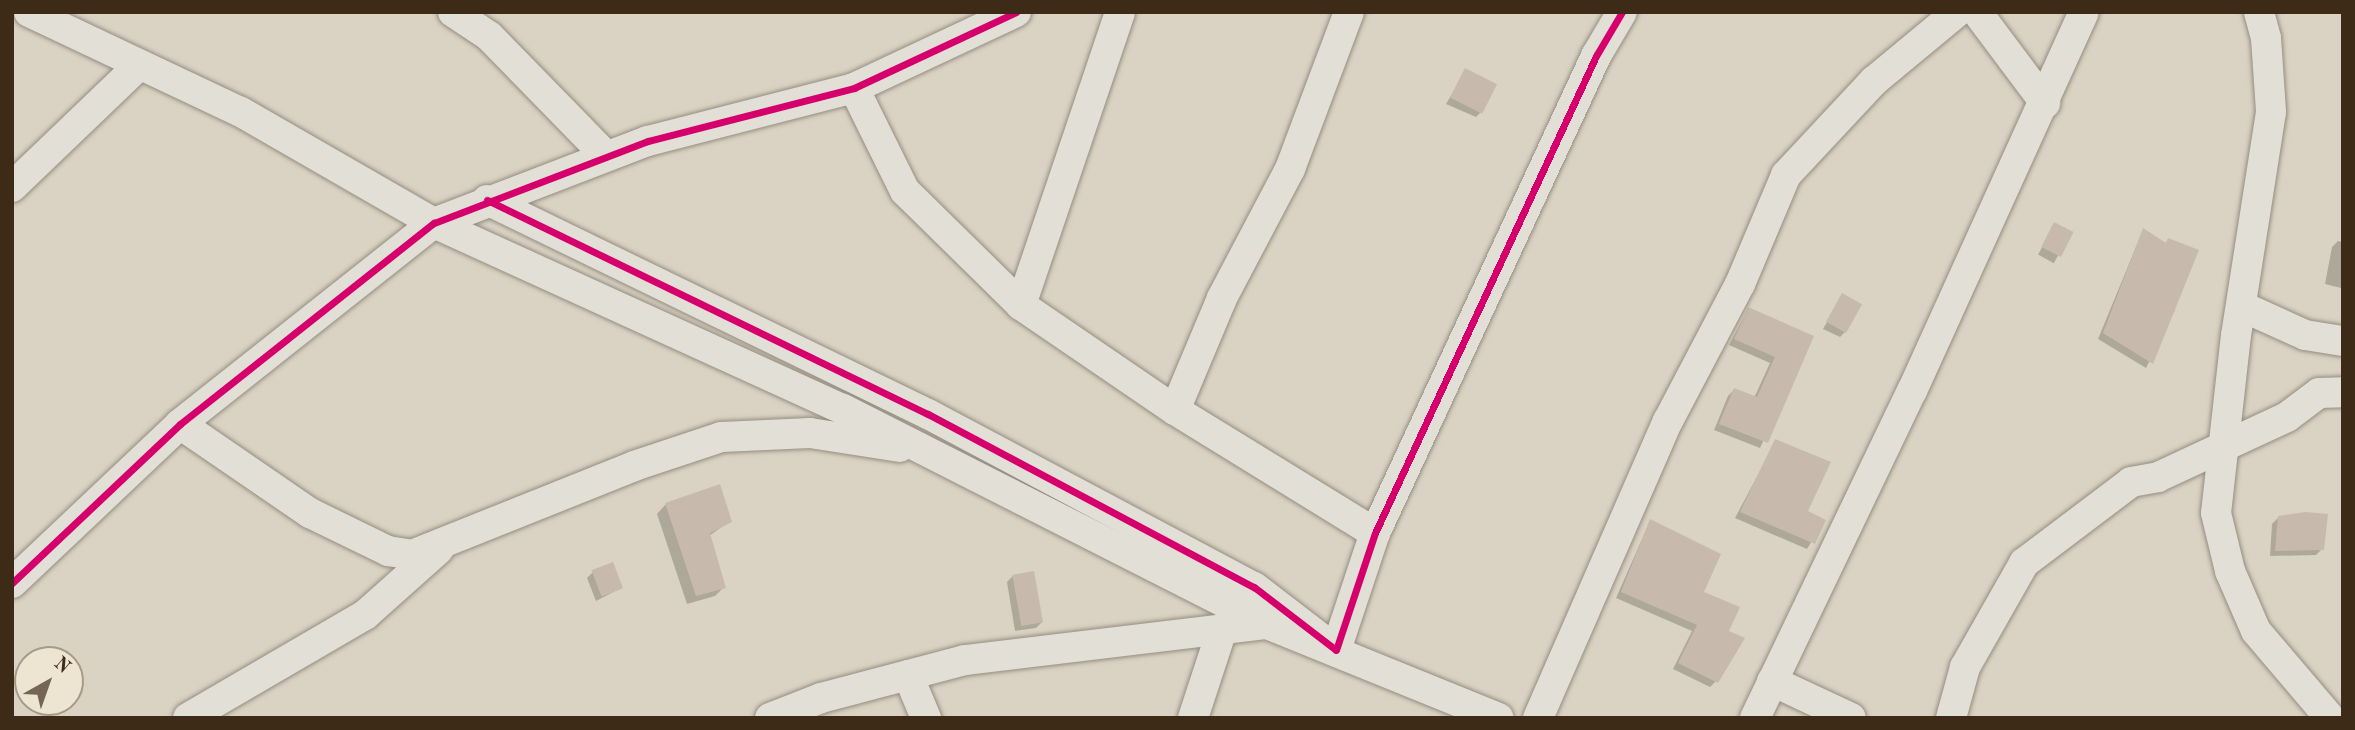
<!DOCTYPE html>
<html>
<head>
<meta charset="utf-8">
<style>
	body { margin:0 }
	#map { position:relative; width:2355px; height:730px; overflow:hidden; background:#dad2c2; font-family:"Old Standard TT",serif }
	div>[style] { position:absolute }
	.shadow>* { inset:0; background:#0003; transform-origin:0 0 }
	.building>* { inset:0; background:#c7baac; transform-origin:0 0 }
	.roads { filter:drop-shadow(0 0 2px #948d81) drop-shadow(0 0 2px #948d81) }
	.street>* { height:30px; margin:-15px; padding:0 15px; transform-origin:15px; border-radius:15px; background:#e2dfd6 }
	.cycleway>* { height:7px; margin:-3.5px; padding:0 3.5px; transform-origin:3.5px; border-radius:3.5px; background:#d6006c }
	span { translate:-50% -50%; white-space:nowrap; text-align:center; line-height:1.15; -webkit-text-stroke:6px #ede4d1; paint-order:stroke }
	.frame { position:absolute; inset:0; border:14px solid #3e2b17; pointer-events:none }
	.north { position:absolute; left:14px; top:646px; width:70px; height:70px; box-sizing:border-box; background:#ede4d1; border:2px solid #a79a87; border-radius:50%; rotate:40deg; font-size:19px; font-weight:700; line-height:28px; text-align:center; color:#3e2b17 }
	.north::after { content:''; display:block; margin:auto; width:24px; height:32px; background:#756553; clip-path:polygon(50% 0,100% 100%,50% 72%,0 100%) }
</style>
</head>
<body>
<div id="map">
	<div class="shadow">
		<i style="clip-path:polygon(1466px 70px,1482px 111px,1476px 117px,1446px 104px)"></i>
		<i style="left:2055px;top:224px;width:18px;height:35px;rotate:29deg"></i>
		<i style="clip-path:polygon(2143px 230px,2164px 244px,2169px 240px,2170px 308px,2175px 310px,2146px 368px,2098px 339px)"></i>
		<i style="clip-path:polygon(2338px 241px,2343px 242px,2343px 308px,2341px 288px,2325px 284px,2332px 247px)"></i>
		<i style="clip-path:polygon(1842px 295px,1846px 331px,1840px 337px,1823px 329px)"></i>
		<i style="clip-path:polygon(1748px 309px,1812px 337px,1760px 448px,1714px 430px,1728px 396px,1734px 390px,1754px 398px,1770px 363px,1729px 345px)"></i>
		<i style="clip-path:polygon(1776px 441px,1806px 512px,1824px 521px,1807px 549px,1735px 518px)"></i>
		<i style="clip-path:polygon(666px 504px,730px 521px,709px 536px,724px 587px,715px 596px,687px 604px,657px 514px)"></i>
		<i style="clip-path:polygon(2278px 518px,2322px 549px,2316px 555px,2270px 556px,2272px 524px)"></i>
		<i style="clip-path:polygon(1650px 521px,1727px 632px,1716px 681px,1710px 687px,1673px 669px,1692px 631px,1616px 598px)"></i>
		<i style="clip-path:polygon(593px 572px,621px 588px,596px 601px,587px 578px)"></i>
		<i style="clip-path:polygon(1013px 576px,1042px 622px,1036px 628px,1015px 631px,1007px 582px)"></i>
	</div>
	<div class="building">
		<i style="left:1465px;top:68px;width:36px;height:33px;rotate:27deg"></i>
		<i style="left:2054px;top:222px;width:22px;height:28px;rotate:27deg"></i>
		<i style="clip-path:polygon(2143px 228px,2166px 243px,2168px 238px,2199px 250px,2153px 364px,2103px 333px)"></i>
		<i style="left:1842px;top:293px;width:23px;height:33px;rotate:29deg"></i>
		<i style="clip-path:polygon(1748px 307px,1814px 336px,1768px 443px,1719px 424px,1734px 388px,1757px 397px,1775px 357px,1734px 339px)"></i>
		<i style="clip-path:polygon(1775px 439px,1831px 462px,1808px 511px,1826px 520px,1815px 544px,1740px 512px)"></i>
		<i style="clip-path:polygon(720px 484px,732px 522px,710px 533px,726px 588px,696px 596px,665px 503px)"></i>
		<i style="clip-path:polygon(2306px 512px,2328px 514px,2324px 550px,2275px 551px,2278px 516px)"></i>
		<i style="clip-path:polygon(1650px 519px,1721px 554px,1704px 592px,1740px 607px,1729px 631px,1745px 638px,1718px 683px,1678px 663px,1697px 625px,1621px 592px)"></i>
		<i style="left:613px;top:562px;width:28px;height:23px;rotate:69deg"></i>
		<i style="left:1034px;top:571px;width:52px;height:22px;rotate:80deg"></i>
	</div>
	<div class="roads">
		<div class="street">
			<i style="left:29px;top:12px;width:234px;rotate:25.3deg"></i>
			<i style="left:241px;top:112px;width:223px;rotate:29.9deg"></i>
			<i style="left:434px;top:223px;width:449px;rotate:24.5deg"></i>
			<i style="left:843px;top:409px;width:475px;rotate:26.9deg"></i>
			<i style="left:1267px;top:624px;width:250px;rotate:22.1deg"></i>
			<i style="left:453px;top:12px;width:43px;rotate:33.7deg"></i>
			<i style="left:489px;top:36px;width:166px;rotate:45.7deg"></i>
			<i style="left:1977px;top:12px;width:114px;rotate:53.2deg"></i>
			<i style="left:2259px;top:12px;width:27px;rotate:75deg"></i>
			<i style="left:2266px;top:38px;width:74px;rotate:86.1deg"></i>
			<i style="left:2271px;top:112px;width:226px;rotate:98.9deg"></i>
			<i style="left:2236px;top:335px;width:179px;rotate:96.4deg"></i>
			<i style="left:2216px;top:513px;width:60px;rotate:76.4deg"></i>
			<i style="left:2230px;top:571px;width:65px;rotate:66.6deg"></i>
			<i style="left:2256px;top:631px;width:114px;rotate:49.6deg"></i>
			<i style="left:854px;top:88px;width:115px;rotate:63.7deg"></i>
			<i style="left:905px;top:191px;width:163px;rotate:44.5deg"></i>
			<i style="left:1021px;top:305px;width:186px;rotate:34.3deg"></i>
			<i style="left:1175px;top:410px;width:235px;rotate:31.6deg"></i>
			<i style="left:12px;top:187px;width:173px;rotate:-43.8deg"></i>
			<i style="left:487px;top:200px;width:490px;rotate:25.9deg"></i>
			<i style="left:928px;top:414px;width:369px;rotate:28deg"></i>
			<i style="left:1254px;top:587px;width:103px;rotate:37.5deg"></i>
			<i style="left:1336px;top:650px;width:123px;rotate:-71.6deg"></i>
			<i style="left:1375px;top:533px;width:526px;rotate:-65.14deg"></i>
			<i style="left:1596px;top:56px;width:51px;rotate:-59.4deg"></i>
			<i style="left:1021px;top:305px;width:309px;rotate:-71.3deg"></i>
			<i style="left:2241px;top:306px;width:70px;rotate:24.4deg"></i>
			<i style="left:2305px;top:335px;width:38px;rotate:9deg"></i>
			<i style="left:1175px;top:410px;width:121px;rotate:-67.2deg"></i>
			<i style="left:1222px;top:298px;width:146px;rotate:-62.2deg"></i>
			<i style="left:1290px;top:169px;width:168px;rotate:-69.4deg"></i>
			<i style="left:180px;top:424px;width:158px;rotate:34.4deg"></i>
			<i style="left:310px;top:513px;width:87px;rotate:26deg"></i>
			<i style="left:388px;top:551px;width:24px;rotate:9deg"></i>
			<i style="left:412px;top:555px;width:239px;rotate:-21.8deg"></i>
			<i style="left:634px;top:466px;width:92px;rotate:-18.4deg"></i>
			<i style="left:721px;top:437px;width:89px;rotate:-2.6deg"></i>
			<i style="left:810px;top:433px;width:91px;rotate:8.8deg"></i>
			<i style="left:12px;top:583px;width:231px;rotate:-43.4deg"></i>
			<i style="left:180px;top:424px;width:324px;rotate:-38.4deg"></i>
			<i style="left:434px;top:223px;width:229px;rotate:-21deg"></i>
			<i style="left:648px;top:141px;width:213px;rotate:-14.4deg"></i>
			<i style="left:854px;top:88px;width:179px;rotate:-25.1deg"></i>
			<i style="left:908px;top:675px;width:47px;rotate:67.3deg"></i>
			<i style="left:1772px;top:681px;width:87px;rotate:25.1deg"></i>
			<i style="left:188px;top:718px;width:205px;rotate:-30.2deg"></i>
			<i style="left:365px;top:615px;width:99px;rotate:-41.7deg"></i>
			<i style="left:770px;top:718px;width:55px;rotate:-21.4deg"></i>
			<i style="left:821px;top:698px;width:149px;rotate:-14.8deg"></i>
			<i style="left:965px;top:660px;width:304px;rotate:-6.8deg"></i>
			<i style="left:1193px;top:718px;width:93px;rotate:-71.8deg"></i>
			<i style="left:1538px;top:718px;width:324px;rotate:-66.4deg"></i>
			<i style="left:1668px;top:421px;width:155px;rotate:-62.3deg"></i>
			<i style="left:1740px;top:284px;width:118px;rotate:-67.1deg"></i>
			<i style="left:1786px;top:175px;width:129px;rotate:-46.9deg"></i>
			<i style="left:1874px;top:81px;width:108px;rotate:-39.7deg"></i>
			<i style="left:1755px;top:718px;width:363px;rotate:-64.4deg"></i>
			<i style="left:1912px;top:391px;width:416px;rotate:-65.6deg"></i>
			<i style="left:1951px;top:718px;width:53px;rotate:-74.6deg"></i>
			<i style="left:1965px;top:667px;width:120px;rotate:-60.4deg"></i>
			<i style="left:2024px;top:563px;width:134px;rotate:-37.1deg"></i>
			<i style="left:2131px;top:482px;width:27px;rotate:-10deg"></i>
			<i style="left:2158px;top:477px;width:142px;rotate:-24.9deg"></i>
			<i style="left:2287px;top:417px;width:40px;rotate:-37deg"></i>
			<i style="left:2319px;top:393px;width:24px;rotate:-2deg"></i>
		</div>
	</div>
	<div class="cycleway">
		<i style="left:487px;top:200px;width:490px;rotate:25.9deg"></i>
		<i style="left:928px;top:414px;width:369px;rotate:28deg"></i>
		<i style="left:1254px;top:587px;width:103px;rotate:37.5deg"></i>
		<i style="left:1336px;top:650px;width:123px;rotate:-71.6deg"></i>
		<i style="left:1375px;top:533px;width:526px;rotate:-65.14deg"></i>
		<i style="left:1596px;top:56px;width:51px;rotate:-59.4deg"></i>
		<i style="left:12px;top:583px;width:231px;rotate:-43.4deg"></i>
		<i style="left:180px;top:424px;width:324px;rotate:-38.4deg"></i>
		<i style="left:434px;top:223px;width:229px;rotate:-21deg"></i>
		<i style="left:648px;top:141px;width:213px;rotate:-14.4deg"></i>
		<i style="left:854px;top:88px;width:179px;rotate:-25.1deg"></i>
	</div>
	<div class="frame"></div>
	<div class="north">N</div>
</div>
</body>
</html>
